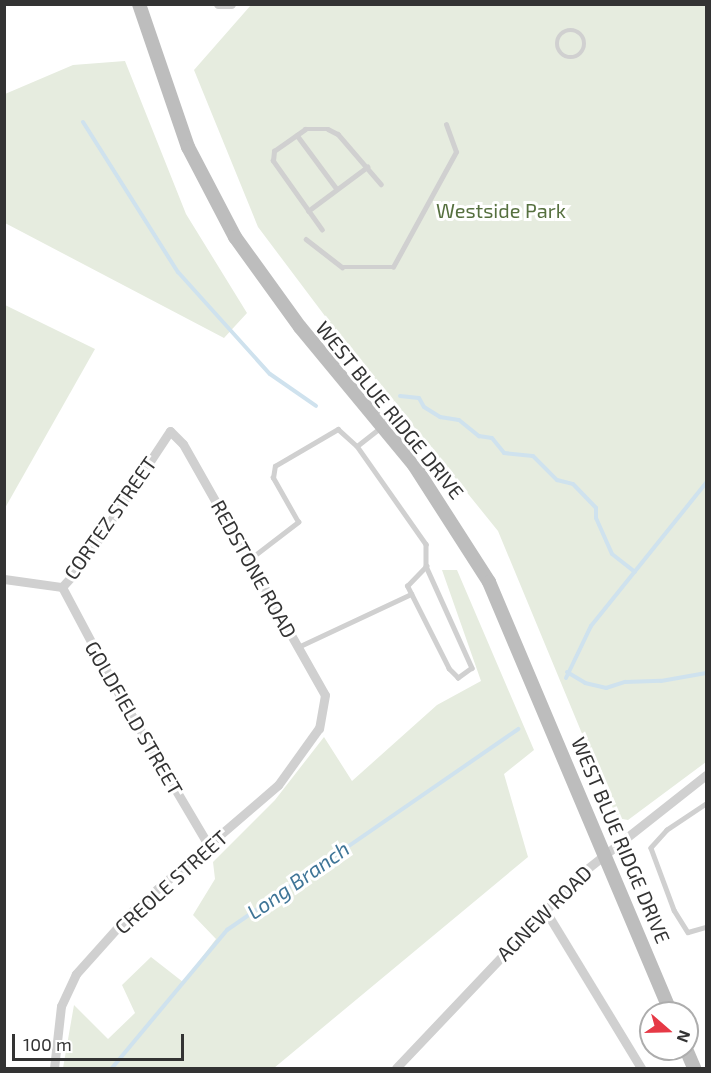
<!DOCTYPE html>
<html>
<head>
<meta charset="utf-8">
<style>
	body { margin:0 }
	#map { position:relative; width:711px; height:1073px; overflow:hidden; background:#fff; font-family:"Exo 2",sans-serif }
	div>[style] { position:absolute }
	.green>* { inset:0; background:#e6ecdf }
	.stream>* { height:4px; margin:-2px; padding:0 2px; transform-origin:2px; border-radius:2px; background:#cfe2ee }
	.lane>* { height:4.5px; margin:-2.25px; padding:0 2.25px; transform-origin:2.25px; border-radius:2.25px; background:#d0d0d0 }
	.lane>.ring { margin:-2.25px; padding:0; box-sizing:content-box; background:none; border:4.5px solid #d0d0d0; border-radius:50% }
	.street>* { height:9px; margin:-4.5px; padding:0 4.5px; transform-origin:4.5px; border-radius:4.5px; background:#d0d0d0 }
	.secondary>* { height:14px; margin:-7px; padding:0 7px; transform-origin:7px; border-radius:7px; background:#bdbdbd }
	span { translate:-50% -50%; white-space:nowrap; text-align:center; line-height:1.15; -webkit-text-stroke:6px #fff; paint-order:stroke }
	.park-label { font-size:20px; color:#56703f }
	.street-label { font-size:20px; color:#333 }
	.water-label { font-size:21px; color:#3f7597; font-style:italic }
	.frame { position:absolute; inset:0; border:6px solid #333; pointer-events:none }
	.north { position:absolute; left:639px; top:1001px; width:60px; height:60px; box-sizing:border-box; background:#fff; border:2px solid #adadad; border-radius:50%; rotate:110deg; font-size:16px; font-weight:700; line-height:24px; text-align:center; color:#333 }
	.north::after { content:''; display:block; margin:auto; width:21px; height:27px; background:#e63946; clip-path:polygon(50% 0,100% 100%,50% 72%,0 100%) }
	.scale { position:absolute; left:12px; top:1034px; width:172px; height:27px; box-sizing:border-box; border:3px solid #333; border-top:0; padding-left:8px; font-size:18px; line-height:21px; white-space:nowrap; color:#333; -webkit-text-stroke:4px #fff; paint-order:stroke }
</style>
</head>
<body>
<div id="map">
	<div class="green">
		<i style="clip-path:polygon(251px 5px,706px 5px,706px 762px,628px 820px,617px 818px,498px 531px,331px 324px,258px 227px,194px 70px)"></i>
		<i style="clip-path:polygon(125px 61px,186px 214px,247px 313px,224px 338px,5px 223px,5px 94px,73px 65px)"></i>
		<i style="clip-path:polygon(5px 305px,95px 349px,5px 508px)"></i>
		<i style="clip-path:polygon(442px 570px,457px 570px,534px 750px,504px 774px,528px 857px,274px 1068px,63px 1068px,74px 1005px,108px 1039px,135px 1013px,122px 985px,151px 957px,183px 982px,216px 939px,193px 915px,215px 879px,213px 862px,275px 800px,324px 737px,352px 781px,437px 705px,481px 681px)"></i>
	</div>
	<div class="stream">
		<i style="left:83px;top:122px;width:178px;rotate:57.7deg"></i>
		<i style="left:178px;top:272px;width:137px;rotate:48deg"></i>
		<i style="left:270px;top:374px;width:56px;rotate:34.8deg"></i>
		<i style="left:400px;top:396px;width:19px;rotate:6deg"></i>
		<i style="left:419px;top:398px;width:10px;rotate:61deg"></i>
		<i style="left:424px;top:407px;width:19px;rotate:32deg"></i>
		<i style="left:440px;top:417px;width:19px;rotate:9deg"></i>
		<i style="left:459px;top:420px;width:26px;rotate:39deg"></i>
		<i style="left:479px;top:436px;width:13px;rotate:9deg"></i>
		<i style="left:492px;top:438px;width:19px;rotate:51deg"></i>
		<i style="left:504px;top:453px;width:29px;rotate:6deg"></i>
		<i style="left:533px;top:456px;width:34px;rotate:45deg"></i>
		<i style="left:557px;top:480px;width:16px;rotate:14deg"></i>
		<i style="left:573px;top:484px;width:33px;rotate:46deg"></i>
		<i style="left:596px;top:508px;width:10px;rotate:90deg"></i>
		<i style="left:596px;top:518px;width:39px;rotate:66deg"></i>
		<i style="left:612px;top:554px;width:29px;rotate:38deg"></i>
		<i style="left:567px;top:672px;width:21px;rotate:31deg"></i>
		<i style="left:585px;top:683px;width:22px;rotate:13deg"></i>
		<i style="left:606px;top:688px;width:20px;rotate:-18deg"></i>
		<i style="left:625px;top:682px;width:36px;rotate:-2deg"></i>
		<i style="left:661px;top:681px;width:46px;rotate:-10.1deg"></i>
		<i style="left:566px;top:678px;width:58px;rotate:-64.3deg"></i>
		<i style="left:591px;top:626px;width:184px;rotate:-51.2deg"></i>
		<i style="left:112px;top:1068px;width:180px;rotate:-50.2deg"></i>
		<i style="left:227px;top:930px;width:354px;rotate:-34.6deg"></i>
	</div>
	<div class="lane">
		<i class="ring" style="left:557px;top:30px;width:23.5px;height:23.5px"></i>
		<i style="left:297px;top:135px;width:67px;rotate:53.5deg"></i>
		<i style="left:308px;top:211px;width:74px;rotate:-36.7deg"></i>
		<i style="left:322px;top:230px;width:85px;rotate:-125.4deg"></i>
		<i style="left:273px;top:161px;width:10px;rotate:-84deg"></i>
		<i style="left:274px;top:151px;width:38px;rotate:-35deg"></i>
		<i style="left:305px;top:129px;width:23px"></i>
		<i style="left:328px;top:129px;width:11px;rotate:27deg"></i>
		<i style="left:338px;top:134px;width:66px;rotate:49.3deg"></i>
		<i style="left:306px;top:239px;width:46px;rotate:37.9deg"></i>
		<i style="left:342px;top:267px;width:51px"></i>
		<i style="left:393px;top:267px;width:131px;rotate:-61.3deg"></i>
		<i style="left:456px;top:152px;width:29px;rotate:-110deg"></i>
		<i style="left:357px;top:446px;width:31px;rotate:-38deg"></i>
		<i style="left:250px;top:559px;width:61px;rotate:-37.6deg"></i>
		<i style="left:298px;top:522px;width:51px;rotate:-119.6deg"></i>
		<i style="left:273px;top:478px;width:12px;rotate:-81deg"></i>
		<i style="left:275px;top:466px;width:73px;rotate:-30.4deg"></i>
		<i style="left:338px;top:429px;width:25px;rotate:42deg"></i>
		<i style="left:357px;top:446px;width:120px;rotate:54.9deg"></i>
		<i style="left:426px;top:544px;width:22px;rotate:90deg"></i>
		<i style="left:426px;top:566px;width:112px;rotate:65.7deg"></i>
		<i style="left:472px;top:668px;width:17px;rotate:144deg"></i>
		<i style="left:458px;top:678px;width:13px;rotate:-135deg"></i>
		<i style="left:449px;top:669px;width:93px;rotate:-116.8deg"></i>
		<i style="left:407px;top:586px;width:28px;rotate:-46deg"></i>
		<i style="left:298px;top:647px;width:125px;rotate:-25.1deg"></i>
		<i style="left:706px;top:804px;width:47px;rotate:146.3deg"></i>
		<i style="left:667px;top:830px;width:24px;rotate:132deg"></i>
		<i style="left:651px;top:848px;width:66px;rotate:69.6deg"></i>
		<i style="left:674px;top:910px;width:26px;rotate:58deg"></i>
		<i style="left:688px;top:932px;width:19px;rotate:-16deg"></i>
	</div>
	<div class="street">
		<i style="left:218px;top:4px;width:13px"></i>
		<i style="left:4px;top:579px;width:59px;rotate:7.9deg"></i>
		<i style="left:62px;top:587px;width:27px;rotate:-48deg"></i>
		<i style="left:80px;top:567px;width:163px;rotate:-56.5deg"></i>
		<i style="left:170px;top:431px;width:18px;rotate:45deg"></i>
		<i style="left:183px;top:444px;width:288px;rotate:60.5deg"></i>
		<i style="left:325px;top:695px;width:34px;rotate:100deg"></i>
		<i style="left:319px;top:728px;width:70px;rotate:125.7deg"></i>
		<i style="left:278px;top:785px;width:189px;rotate:139.3deg"></i>
		<i style="left:135px;top:908px;width:89px;rotate:131.8deg"></i>
		<i style="left:76px;top:974px;width:35px;rotate:115deg"></i>
		<i style="left:61px;top:1006px;width:62px;rotate:96.4deg"></i>
		<i style="left:62px;top:587px;width:121px;rotate:62deg"></i>
		<i style="left:119px;top:694px;width:177px;rotate:59.4deg"></i>
		<i style="left:545px;top:910px;width:185px;rotate:58.7deg"></i>
		<i style="left:396px;top:1068px;width:265px;rotate:-46.5deg"></i>
		<i style="left:578px;top:876px;width:163px;rotate:-38.3deg"></i>
	</div>
	<div class="secondary">
		<i style="left:139px;top:4px;width:151px;rotate:71.1deg"></i>
		<i style="left:188px;top:147px;width:102px;rotate:62.4deg"></i>
		<i style="left:235px;top:237px;width:111px;rotate:54.2deg"></i>
		<i style="left:300px;top:327px;width:179px;rotate:50.4deg"></i>
		<i style="left:414px;top:465px;width:139px;rotate:57.3deg"></i>
		<i style="left:489px;top:582px;width:468px;rotate:67.1deg"></i>
		<i style="left:686px;top:1049px;width:21px;rotate:67deg"></i>
	</div>
	<div class="park-label">
		<span style="left:501px;top:210px">Westside Park</span>
	</div>
	<div class="street-label">
		<span style="left:390px;top:410px;rotate:51deg">WEST BLUE RIDGE DRIVE</span>
		<span style="left:110px;top:518px;rotate:-55deg">CORTEZ STREET</span>
		<span style="left:254px;top:569px;rotate:61deg">REDSTONE ROAD</span>
		<span style="left:134px;top:718px;rotate:60deg">GOLDFIELD STREET</span>
		<span style="left:621px;top:840px;rotate:67deg">WEST BLUE RIDGE DRIVE</span>
		<span style="left:171px;top:882px;rotate:-42deg">CREOLE STREET</span>
		<span style="left:544px;top:913px;rotate:-45deg">AGNEW ROAD</span>
	</div>
	<div class="water-label">
		<span style="left:298px;top:880px;rotate:-35deg">Long Branch</span>
	</div>
	<div class="frame"></div>
	<div class="north">N</div>
	<div class="scale">100 m</div>
</div>
</body>
</html>
